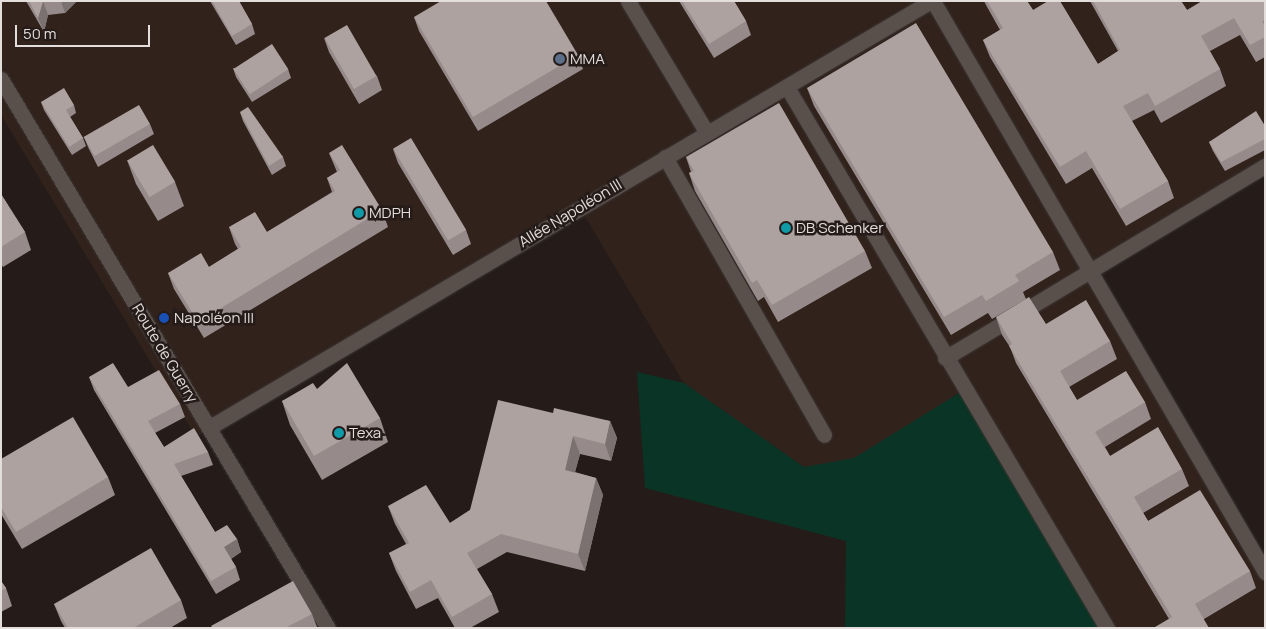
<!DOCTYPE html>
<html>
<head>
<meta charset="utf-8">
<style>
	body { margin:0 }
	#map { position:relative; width:1266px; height:629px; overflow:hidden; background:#251c19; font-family:Manrope,sans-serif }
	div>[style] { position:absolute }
	.built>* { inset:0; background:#31221c }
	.green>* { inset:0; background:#0a3425 }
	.roads { filter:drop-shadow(0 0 1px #3c3633) drop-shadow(0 0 1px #3c3633) }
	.street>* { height:15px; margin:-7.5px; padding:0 7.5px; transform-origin:7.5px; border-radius:7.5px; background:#594f4b }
	.wall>* { inset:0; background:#968b8a }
	.shaded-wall>* { inset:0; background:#7a7170 }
	.building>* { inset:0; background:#aea2a0; transform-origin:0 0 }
	.dots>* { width:14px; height:14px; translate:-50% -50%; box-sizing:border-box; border:2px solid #251c19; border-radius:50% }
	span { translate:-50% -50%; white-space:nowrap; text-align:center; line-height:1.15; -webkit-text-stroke:5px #251c19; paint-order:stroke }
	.poi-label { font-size:15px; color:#e3dddb }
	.left { translate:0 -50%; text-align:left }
	.street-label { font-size:15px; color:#e3dddb }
	.frame { position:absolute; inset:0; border:2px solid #e3dddb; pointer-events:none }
	.scale { position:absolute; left:15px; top:25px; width:135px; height:22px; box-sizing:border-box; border:2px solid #e3dddb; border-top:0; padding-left:6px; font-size:15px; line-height:18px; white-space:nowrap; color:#e3dddb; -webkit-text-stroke:4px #251c19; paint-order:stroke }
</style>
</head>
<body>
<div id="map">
	<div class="built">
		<i style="clip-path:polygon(1px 1px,1265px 1px,1265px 166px,1089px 271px,1265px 572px,1265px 628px,1107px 628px,964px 390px,854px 459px,804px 467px,684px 383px,580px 208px,196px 437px,1px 115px)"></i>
	</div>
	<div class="green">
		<i style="clip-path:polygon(637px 372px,684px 383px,804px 467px,854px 458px,964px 390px,1107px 628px,845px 628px,846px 541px,645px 488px)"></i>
	</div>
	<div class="roads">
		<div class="street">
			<i style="left:628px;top:1px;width:154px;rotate:59.1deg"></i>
			<i style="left:933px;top:1px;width:661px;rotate:59.82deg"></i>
			<i style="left:1px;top:79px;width:639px;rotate:59.22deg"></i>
			<i style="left:787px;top:87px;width:629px;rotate:59.4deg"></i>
			<i style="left:665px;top:157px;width:320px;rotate:60.2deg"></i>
			<i style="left:945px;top:358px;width:373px;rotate:-31deg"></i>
			<i style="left:210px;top:427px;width:837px;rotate:-30.58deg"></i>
		</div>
	</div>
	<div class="wall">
		<i style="clip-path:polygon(26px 1px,77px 1px,65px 13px,48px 15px,44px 32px)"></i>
		<i style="clip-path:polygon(210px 1px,239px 1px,252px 24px,255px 34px,236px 45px)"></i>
		<i style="clip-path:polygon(679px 1px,734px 1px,746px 21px,751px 35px,714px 58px)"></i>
		<i style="clip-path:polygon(984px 1px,1027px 1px,1033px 10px,1098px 64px,1118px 51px,1090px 1px,1181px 1px,1187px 10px,1265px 1px,1265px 57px,1256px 62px,1240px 35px,1210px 51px,1220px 69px,1226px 86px,1161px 123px,1154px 110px,1132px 121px,1168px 181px,1174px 198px,1126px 226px,1092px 168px,1066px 184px,990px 57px,983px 40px,1000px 30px,986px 5px)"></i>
		<i style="clip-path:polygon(414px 17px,578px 55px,583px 69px,478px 131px,419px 31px)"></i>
		<i style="clip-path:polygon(324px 38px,377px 76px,382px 90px,359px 104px,329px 52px)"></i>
		<i style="clip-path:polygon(233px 68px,288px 69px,291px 78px,252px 102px,236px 77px)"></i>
		<i style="clip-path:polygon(807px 88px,1053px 252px,1060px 270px,1023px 292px,1026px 299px,992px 319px,988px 313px,951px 335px,814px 106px)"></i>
		<i style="clip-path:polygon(41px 102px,74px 105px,76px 113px,70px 117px,83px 138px,86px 146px,72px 155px,44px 110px)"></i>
		<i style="clip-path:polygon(240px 112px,283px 157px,286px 166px,272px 175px,243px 121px)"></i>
		<i style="clip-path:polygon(150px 124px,154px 134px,98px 167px,88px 147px,84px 137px)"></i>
		<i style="clip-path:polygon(1265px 126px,1265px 150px,1225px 171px,1213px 151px,1209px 142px)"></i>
		<i style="clip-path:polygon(393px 149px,466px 230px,471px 244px,453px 255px,398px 163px)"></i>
		<i style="clip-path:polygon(329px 153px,382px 210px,388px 227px,204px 338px,174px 289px,168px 273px,209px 267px,238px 249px,235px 244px,229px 227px,267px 232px,332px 192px,327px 178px,337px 172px)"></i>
		<i style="clip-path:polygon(686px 157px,865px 251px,872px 268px,778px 322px,764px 297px,758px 301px,695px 191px,689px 173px,691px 172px)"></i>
		<i style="clip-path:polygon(127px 160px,175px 182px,184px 206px,158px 221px,136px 184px)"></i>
		<i style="clip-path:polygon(1px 194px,25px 232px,31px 250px,3px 267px,1px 264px)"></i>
		<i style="clip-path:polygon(996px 317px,1046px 324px,1110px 341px,1117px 359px,1069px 387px,1077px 400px,1145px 402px,1151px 419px,1105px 447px,1110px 456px,1182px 469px,1189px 486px,1143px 513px,1148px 521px,1250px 571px,1256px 588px,1204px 619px,1169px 619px,1016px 363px,1010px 347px,1002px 335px)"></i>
		<i style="clip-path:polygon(89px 377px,128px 387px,180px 404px,185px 417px,155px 433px,164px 447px,208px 452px,213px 465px,181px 476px,215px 532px,237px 539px,241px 552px,231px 559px,236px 567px,240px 580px,216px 594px,94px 390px)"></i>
		<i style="clip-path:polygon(317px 389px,380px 418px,388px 442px,322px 480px,290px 425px,282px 401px)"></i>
		<i style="clip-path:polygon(553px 413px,610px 421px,617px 438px,611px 461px,580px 454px,575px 472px,596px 478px,603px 495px,585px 571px,507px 552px,477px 569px,492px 594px,499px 612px,470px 628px,455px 628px,438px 598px,416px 609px,396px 571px,389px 553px,406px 544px,395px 524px,388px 506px,450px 523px,470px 510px)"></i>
		<i style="clip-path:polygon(1px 459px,108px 477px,115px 495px,22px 549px,1px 514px)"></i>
		<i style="clip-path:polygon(1px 581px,6px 588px,12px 606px,1px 612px)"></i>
		<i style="clip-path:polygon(181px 600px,187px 618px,170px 628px,65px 628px,61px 621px,54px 604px)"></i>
		<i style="clip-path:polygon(312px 614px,317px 627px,316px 628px,212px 628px)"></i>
	</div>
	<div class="shaded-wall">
		<i style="clip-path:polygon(43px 1px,48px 15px,44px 32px,38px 18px)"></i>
		<i style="clip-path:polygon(61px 1px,77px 1px,65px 13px)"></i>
		<i style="clip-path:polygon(610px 421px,617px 438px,611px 461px,605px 444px)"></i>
		<i style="clip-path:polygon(573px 436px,580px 454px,571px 487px,565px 470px)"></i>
		<i style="clip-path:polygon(596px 478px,603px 495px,585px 571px,578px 554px)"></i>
		<i style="clip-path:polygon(237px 539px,241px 552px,229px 560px,224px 547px)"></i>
	</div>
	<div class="building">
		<i style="clip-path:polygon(29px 1px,45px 1px,43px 1px,38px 18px)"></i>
		<i style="clip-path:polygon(212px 1px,239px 1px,252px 24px,232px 36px)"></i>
		<i style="clip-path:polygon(441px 1px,546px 1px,578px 55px,473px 117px,414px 17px)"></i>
		<i style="clip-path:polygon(682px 1px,734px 1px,746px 21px,709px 44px)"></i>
		<i style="clip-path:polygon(987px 1px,1027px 1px,1033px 10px,1048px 1px,1060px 1px,1098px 64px,1120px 50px,1093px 1px,1181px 1px,1187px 10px,1202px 1px,1265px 1px,1265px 20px,1262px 21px,1265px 26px,1265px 37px,1250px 45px,1234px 18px,1201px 36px,1220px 69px,1155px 106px,1148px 93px,1123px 106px,1168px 181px,1120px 209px,1086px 151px,1060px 167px,983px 40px,1003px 28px)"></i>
		<i style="clip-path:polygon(916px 23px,1053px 252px,1015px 275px,1019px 281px,986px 301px,982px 295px,944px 317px,807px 88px)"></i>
		<i style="left:347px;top:25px;width:59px;height:26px;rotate:60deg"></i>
		<i style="left:272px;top:44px;width:30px;height:46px;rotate:57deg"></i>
		<i style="clip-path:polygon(64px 88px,74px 105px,66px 110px,83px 138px,69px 147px,41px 102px)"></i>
		<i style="clip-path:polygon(779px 103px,865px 251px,772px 305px,757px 280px,752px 283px,689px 173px,694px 171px,686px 157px)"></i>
		<i style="left:139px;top:105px;width:22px;height:64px;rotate:60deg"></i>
		<i style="clip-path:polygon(248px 107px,283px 157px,269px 166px,240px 112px)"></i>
		<i style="clip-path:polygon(1256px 111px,1265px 126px,1265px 139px,1221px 162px,1209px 142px)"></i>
		<i style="left:411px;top:138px;width:107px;height:21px;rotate:59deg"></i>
		<i style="left:153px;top:145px;width:43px;height:30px;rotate:59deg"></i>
		<i style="clip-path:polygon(342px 145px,382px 210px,198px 322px,168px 273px,201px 253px,209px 267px,241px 247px,229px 227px,255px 212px,267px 232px,335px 191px,327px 178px,340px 170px,329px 153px)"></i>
		<i style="clip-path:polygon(1px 194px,25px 232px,1px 247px)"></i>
		<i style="clip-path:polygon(1029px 297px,1046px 324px,1086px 300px,1110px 341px,1060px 371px,1077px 400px,1126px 371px,1145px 402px,1095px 432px,1110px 456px,1158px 427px,1182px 469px,1134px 497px,1148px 521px,1200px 490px,1250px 571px,1195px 604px,1209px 628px,1156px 628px,1155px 627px,1172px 617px,1009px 346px,1012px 344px,996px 317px)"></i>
		<i style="clip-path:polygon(113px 363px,128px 387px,159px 370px,180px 404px,148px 421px,164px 447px,194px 428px,208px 452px,174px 464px,215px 532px,227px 525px,237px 539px,224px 547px,236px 567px,211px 581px,89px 377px)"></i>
		<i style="clip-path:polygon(347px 363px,380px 418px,314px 456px,282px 401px,313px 383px,317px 389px)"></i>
		<i style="clip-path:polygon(498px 400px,553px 413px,554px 408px,610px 421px,605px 444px,573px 436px,565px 470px,596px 478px,578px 554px,501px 534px,467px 553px,492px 594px,452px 617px,431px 580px,410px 592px,389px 553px,409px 543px,388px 506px,426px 485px,450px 523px,470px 510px)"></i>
		<i style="clip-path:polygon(73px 417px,108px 477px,16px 532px,1px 507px,1px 459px)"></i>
		<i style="clip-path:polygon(151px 548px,181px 600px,133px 628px,68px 628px,54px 604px)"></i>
		<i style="clip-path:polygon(1px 581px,6px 588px,1px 591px)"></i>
		<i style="clip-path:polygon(293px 581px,312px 614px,285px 628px,213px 628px,211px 626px)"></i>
	</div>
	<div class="dots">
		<i style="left:560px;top:59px;background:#5c6f8a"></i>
		<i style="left:359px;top:213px;background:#0f9aa8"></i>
		<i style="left:786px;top:228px;background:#0f9aa8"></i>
		<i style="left:164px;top:318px;background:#1a4fb4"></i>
		<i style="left:339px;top:433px;background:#0f9aa8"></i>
	</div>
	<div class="poi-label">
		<span class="left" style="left:570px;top:59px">MMA</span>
		<span class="left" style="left:369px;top:213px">MDPH</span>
		<span class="left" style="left:796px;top:228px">DB Schenker</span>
		<span class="left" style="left:174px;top:318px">Napoléon III</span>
		<span class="left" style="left:349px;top:433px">Texa</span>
	</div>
	<div class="street-label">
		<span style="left:570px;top:213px;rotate:-31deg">Allée Napoléon III</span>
		<span style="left:165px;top:353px;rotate:59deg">Route de Guerry</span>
	</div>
	<div class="frame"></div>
	<div class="scale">50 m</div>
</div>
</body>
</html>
